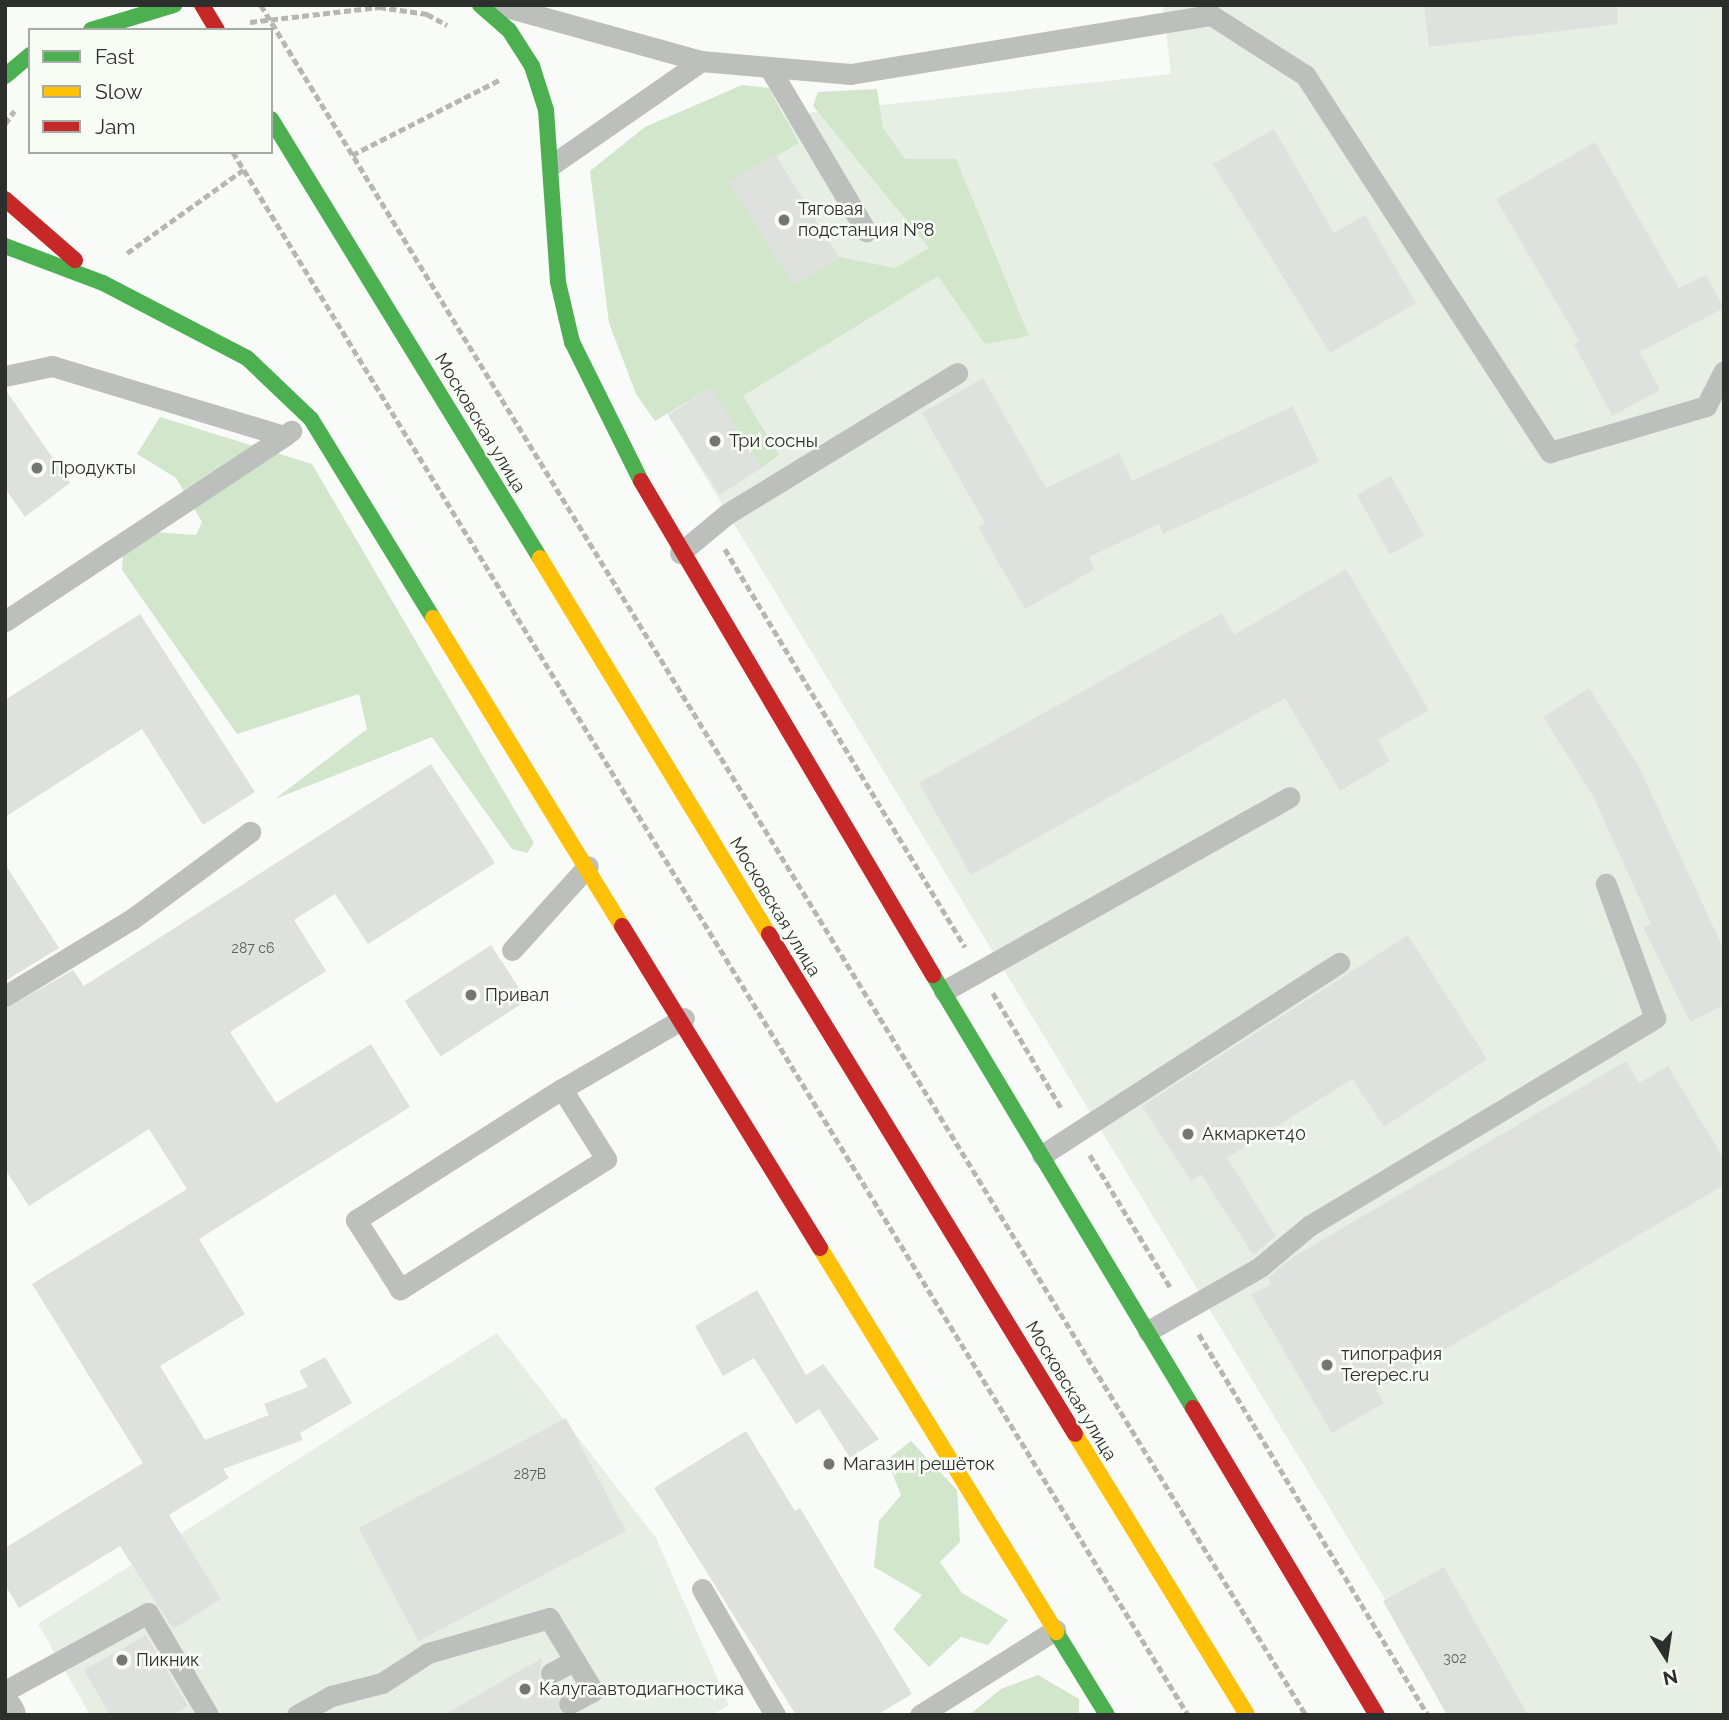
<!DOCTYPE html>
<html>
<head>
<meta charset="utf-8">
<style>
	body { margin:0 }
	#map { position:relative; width:1729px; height:1720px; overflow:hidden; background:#f8fbf7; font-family:Raleway,sans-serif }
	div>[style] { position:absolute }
	.built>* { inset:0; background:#e7efe5 }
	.forest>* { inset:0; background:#d2e6cc }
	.building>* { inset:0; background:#dfe1de; transform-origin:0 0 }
	.path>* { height:4.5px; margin-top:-2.25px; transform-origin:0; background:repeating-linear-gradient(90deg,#b6b7b5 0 7px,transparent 0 10.5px) }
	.lane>* { height:21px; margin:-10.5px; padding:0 10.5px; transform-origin:10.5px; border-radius:10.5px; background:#bcbfbc }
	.street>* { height:38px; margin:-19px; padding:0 19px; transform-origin:19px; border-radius:19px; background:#bcbfbc }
	.fast>* { height:16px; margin:-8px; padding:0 8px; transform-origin:8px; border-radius:8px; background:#4caf50 }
	.slow>* { height:16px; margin:-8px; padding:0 8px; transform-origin:8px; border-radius:8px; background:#ffc107 }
	.jam>* { height:16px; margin:-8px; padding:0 8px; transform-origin:8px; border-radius:8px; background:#c62828 }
	.dots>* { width:19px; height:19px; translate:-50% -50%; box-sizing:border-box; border:4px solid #f7fdf5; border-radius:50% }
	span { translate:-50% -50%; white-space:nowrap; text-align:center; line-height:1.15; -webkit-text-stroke:5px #f7fdf5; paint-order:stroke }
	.number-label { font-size:14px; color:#5b5d5a }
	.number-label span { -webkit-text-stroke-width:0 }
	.poi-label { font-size:18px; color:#2d2f2c }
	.left { translate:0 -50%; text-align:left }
	.street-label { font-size:18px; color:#2d2f2c }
	.frame { position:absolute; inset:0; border:7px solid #2d2f2c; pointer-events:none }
	.legend { position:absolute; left:28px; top:28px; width:245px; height:126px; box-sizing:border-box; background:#f7fdf5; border:2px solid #a6aba5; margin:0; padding:9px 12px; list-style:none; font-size:21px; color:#2d2f2c }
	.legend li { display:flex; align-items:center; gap:14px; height:35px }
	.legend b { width:35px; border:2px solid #a6aba5 }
	.north { position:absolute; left:1631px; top:1622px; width:70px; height:70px; -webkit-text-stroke:5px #f7fdf5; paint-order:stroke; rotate:168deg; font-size:19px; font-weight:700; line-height:28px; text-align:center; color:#2d2f2c }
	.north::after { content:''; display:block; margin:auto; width:24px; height:32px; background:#2d2f2c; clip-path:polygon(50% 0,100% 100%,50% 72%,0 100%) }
</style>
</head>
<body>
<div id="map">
	<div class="built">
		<i style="clip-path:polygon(1163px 5px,1724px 5px,1724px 1715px,1455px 1715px,668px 415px,652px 151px,751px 119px,1171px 74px)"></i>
		<i style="clip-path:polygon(497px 1333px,656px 1538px,729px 1705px,712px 1715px,90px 1715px,38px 1624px)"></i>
	</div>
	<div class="forest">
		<i style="clip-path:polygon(742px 85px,769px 88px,799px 143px,730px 183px,794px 285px,839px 257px,895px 268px,929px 248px,813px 106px,818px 92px,877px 89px,883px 128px,905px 159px,956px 159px,1029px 336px,985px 344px,938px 276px,743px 396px,779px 455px,761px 468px,710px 388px,655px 421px,636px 394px,609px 323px,590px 171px,645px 127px)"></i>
		<i style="clip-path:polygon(160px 417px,312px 464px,534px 843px,527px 853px,512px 849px,432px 737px,275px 799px,367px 729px,359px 694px,237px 734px,122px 570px,125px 530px,196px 535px,202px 522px,176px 478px,137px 454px)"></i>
		<i style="clip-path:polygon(911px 1441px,957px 1490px,960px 1542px,940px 1562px,962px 1593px,1008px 1620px,988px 1645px,961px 1637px,929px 1667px,893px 1629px,922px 1595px,874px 1567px,879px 1521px,901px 1495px,887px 1460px)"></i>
		<i style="clip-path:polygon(1038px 1675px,1079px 1699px,1079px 1715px,969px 1715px,1001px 1689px)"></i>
	</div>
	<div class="building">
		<i style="clip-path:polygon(1424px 5px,1617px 5px,1618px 24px,1429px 47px)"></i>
		<i style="clip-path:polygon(1274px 129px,1334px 233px,1365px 215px,1416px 303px,1330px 353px,1213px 164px)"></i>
		<i style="clip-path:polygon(1595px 142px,1679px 288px,1706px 275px,1724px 308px,1640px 352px,1660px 390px,1612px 416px,1574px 344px,1579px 341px,1496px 199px)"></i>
		<i style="left:775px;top:154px;width:121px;height:54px;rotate:58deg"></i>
		<i style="clip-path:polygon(983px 378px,1046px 488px,1119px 453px,1132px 481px,1293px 406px,1319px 462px,1163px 534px,1159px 524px,1089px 557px,1095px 569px,1025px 609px,978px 527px,985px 523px,922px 413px)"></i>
		<i style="left:710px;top:388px;width:95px;height:50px;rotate:57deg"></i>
		<i style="clip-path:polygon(5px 389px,70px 483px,25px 517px,5px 488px)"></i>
		<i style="left:1391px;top:476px;width:68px;height:39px;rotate:61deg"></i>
		<i style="clip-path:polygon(1346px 569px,1429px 710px,1378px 740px,1390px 761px,1340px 791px,1285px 698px,971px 875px,919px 783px,1222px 613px,1234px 635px)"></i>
		<i style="clip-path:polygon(140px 614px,255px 792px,203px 825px,142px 729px,5px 817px,5px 700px)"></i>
		<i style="clip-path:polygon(1589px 688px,1638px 765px,1724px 950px,1724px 1005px,1690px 1022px,1643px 927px,1651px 924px,1592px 794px,1543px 717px)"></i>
		<i style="clip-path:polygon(431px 764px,495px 863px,368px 944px,335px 894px,294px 920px,326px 971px,230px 1032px,276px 1103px,371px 1044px,410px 1107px,199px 1239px,245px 1314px,160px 1366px,205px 1440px,269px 1415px,264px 1404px,308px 1387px,299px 1371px,325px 1357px,352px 1403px,300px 1433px,303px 1440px,223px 1469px,229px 1478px,169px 1515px,221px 1599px,173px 1629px,120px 1546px,19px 1608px,5px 1585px,5px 1548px,143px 1463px,32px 1284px,187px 1189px,149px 1129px,29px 1206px,5px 1169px,5px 1009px,73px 970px,84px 986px)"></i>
		<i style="clip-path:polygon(5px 864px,59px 948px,5px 981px)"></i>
		<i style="clip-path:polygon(1408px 935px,1487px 1059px,1384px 1127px,1352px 1079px,1227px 1158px,1276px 1236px,1253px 1255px,1201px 1174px,1191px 1181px,1142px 1106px)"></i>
		<i style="left:491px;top:945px;width:66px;height:103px;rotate:57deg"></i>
		<i style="clip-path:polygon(1626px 1061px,1639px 1083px,1668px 1066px,1724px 1159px,1724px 1185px,1376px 1390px,1384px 1403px,1332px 1433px,1251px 1295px,1271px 1284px,1268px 1278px,1290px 1259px)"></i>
		<i style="clip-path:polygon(757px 1290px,806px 1375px,823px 1364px,879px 1439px,850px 1458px,819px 1409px,796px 1424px,754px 1358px,723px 1376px,695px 1326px)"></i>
		<i style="left:566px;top:1418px;width:128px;height:235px;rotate:62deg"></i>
		<i style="clip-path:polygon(746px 1431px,795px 1511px,800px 1508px,912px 1694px,877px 1715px,796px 1715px,654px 1488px)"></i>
		<i style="clip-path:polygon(1444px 1567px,1528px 1715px,1447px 1715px,1383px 1601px)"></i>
		<i style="clip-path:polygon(146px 1635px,188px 1706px,173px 1715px,110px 1715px,84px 1670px)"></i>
		<i style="clip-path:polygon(542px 1658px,539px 1679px,557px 1684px,562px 1715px,444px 1715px)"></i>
	</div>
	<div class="path">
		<i style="left:261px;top:5px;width:2004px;rotate:58.57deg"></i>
		<i style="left:250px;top:22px;width:130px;rotate:-6.6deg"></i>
		<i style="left:379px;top:7px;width:49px;rotate:8.3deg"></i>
		<i style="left:427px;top:14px;width:23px;rotate:29deg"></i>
		<i style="left:5px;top:124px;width:16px;rotate:-55deg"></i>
		<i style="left:233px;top:152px;width:1832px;rotate:58.57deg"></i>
		<i style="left:352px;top:155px;width:165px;rotate:-27deg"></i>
		<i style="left:127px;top:253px;width:143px;rotate:-35.6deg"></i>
		<i style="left:725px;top:549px;width:465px;rotate:58.9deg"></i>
		<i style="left:993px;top:993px;width:135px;rotate:59.3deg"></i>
		<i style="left:1090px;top:1155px;width:156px;rotate:58.7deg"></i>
		<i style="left:1199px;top:1334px;width:445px;rotate:59deg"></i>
	</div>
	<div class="lane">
		<i style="left:499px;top:5px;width:210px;rotate:15.5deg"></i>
		<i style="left:701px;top:61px;width:150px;rotate:5deg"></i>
		<i style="left:850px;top:74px;width:366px;rotate:-9.3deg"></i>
		<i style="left:1211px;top:15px;width:112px;rotate:32.6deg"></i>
		<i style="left:1305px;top:75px;width:450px;rotate:57deg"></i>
		<i style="left:1550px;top:452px;width:163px;rotate:-16.4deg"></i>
		<i style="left:1706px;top:406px;width:39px;rotate:-63deg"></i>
		<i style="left:769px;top:67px;width:191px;rotate:59.4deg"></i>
		<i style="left:553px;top:164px;width:180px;rotate:-34.8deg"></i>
		<i style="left:5px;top:376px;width:48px;rotate:-12deg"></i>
		<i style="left:52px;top:366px;width:242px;rotate:16.8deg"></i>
		<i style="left:284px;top:436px;width:9px;rotate:-36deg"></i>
		<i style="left:680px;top:553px;width:61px;rotate:-39.7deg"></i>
		<i style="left:727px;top:514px;width:270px;rotate:-31.5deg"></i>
		<i style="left:5px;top:621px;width:335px;rotate:-33.5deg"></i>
		<i style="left:512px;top:950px;width:113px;rotate:-47.9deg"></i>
		<i style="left:944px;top:991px;width:396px;rotate:-29.3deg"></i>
		<i style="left:5px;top:996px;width:149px;rotate:-31.2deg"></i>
		<i style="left:132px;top:919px;width:147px;rotate:-36.4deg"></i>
		<i style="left:562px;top:1089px;width:83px;rotate:57.8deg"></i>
		<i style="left:606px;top:1159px;width:244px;rotate:147.7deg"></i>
		<i style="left:400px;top:1289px;width:82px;rotate:-122.5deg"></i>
		<i style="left:356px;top:1220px;width:244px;rotate:-32.5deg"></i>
		<i style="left:562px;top:1089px;width:141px;rotate:-30.2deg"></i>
		<i style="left:1042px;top:1155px;width:354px;rotate:-32.9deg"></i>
		<i style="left:1148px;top:1331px;width:129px;rotate:-29.7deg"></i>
		<i style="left:1260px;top:1267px;width:64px;rotate:-39.9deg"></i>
		<i style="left:1309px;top:1226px;width:404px;rotate:-31deg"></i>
		<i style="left:1655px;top:1018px;width:143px;rotate:-110.1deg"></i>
		<i style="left:702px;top:1589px;width:146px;rotate:59.9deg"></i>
		<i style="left:551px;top:1673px;width:27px;rotate:-28deg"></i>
		<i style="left:5px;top:1691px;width:163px;rotate:-28.6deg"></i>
		<i style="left:148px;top:1613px;width:118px;rotate:59.5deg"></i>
		<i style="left:297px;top:1715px;width:39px;rotate:-29deg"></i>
		<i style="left:331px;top:1696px;width:53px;rotate:-14.3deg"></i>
		<i style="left:382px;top:1683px;width:55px;rotate:-33.1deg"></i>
		<i style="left:428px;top:1653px;width:126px;rotate:-16.1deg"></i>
		<i style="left:549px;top:1618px;width:85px;rotate:58.9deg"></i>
		<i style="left:593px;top:1691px;width:27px;rotate:152deg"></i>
		<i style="left:920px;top:1715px;width:160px;rotate:-32.2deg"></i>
	</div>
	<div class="street">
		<i style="left:5px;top:1711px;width:4px;rotate:63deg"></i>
	</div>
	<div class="fast">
		<i style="left:480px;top:5px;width:38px;rotate:41deg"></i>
		<i style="left:509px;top:30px;width:43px;rotate:57.4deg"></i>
		<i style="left:532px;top:66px;width:46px;rotate:72.3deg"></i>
		<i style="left:546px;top:110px;width:172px;rotate:86deg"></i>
		<i style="left:558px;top:282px;width:62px;rotate:76.9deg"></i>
		<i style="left:572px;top:342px;width:155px;rotate:63.6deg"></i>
		<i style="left:91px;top:30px;width:87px;rotate:-16.8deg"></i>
		<i style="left:5px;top:76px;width:33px;rotate:-40deg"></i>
		<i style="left:271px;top:119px;width:515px;rotate:58.5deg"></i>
		<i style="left:5px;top:246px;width:105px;rotate:20.7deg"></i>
		<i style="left:103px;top:283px;width:162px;rotate:27.5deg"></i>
		<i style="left:247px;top:358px;width:88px;rotate:43.6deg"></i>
		<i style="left:311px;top:419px;width:233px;rotate:58.5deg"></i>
		<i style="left:933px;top:975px;width:505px;rotate:59.02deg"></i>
		<i style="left:1056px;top:1632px;width:97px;rotate:58.4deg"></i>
	</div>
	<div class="slow">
		<i style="left:540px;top:558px;width:440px;rotate:58.7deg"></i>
		<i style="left:433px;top:618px;width:361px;rotate:58.5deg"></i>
		<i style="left:820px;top:1248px;width:451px;rotate:58.4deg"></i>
		<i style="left:1075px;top:1434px;width:329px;rotate:58.5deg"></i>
	</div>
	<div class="jam">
		<i style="left:202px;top:5px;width:29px;rotate:59deg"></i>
		<i style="left:5px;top:199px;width:93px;rotate:41.1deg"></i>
		<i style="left:641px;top:481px;width:574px;rotate:59.41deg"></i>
		<i style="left:622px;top:926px;width:378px;rotate:58.4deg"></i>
		<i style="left:769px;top:934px;width:586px;rotate:58.53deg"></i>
		<i style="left:1193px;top:1408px;width:358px;rotate:59.1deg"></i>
	</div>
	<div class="dots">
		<i style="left:784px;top:220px;background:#747673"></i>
		<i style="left:715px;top:441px;background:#747673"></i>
		<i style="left:37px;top:468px;background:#747673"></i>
		<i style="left:471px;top:995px;background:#747673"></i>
		<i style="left:1188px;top:1134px;background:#747673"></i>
		<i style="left:1327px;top:1365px;background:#747673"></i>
		<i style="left:829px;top:1464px;background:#747673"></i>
		<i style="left:122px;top:1660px;background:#747673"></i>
		<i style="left:525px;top:1689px;background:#747673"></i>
	</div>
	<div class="number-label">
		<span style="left:253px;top:948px">287 с6</span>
		<span style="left:530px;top:1474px">287В</span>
		<span style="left:1455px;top:1658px">302</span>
	</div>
	<div class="poi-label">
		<span class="left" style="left:798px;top:220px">Тяговая<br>подстанция №8</span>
		<span class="left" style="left:729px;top:441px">Три сосны</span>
		<span class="left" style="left:51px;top:468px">Продукты</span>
		<span class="left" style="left:485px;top:995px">Привал</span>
		<span class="left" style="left:1202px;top:1134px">Акмаркет40</span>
		<span class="left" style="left:1341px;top:1365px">типография<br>Terepec.ru</span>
		<span class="left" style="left:843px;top:1464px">Магазин решёток</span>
		<span class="left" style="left:136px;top:1660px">Пикник</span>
		<span class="left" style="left:539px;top:1689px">Калугаавтодиагностика</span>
	</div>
	<div class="street-label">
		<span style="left:480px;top:423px;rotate:59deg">Московская улица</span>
		<span style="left:775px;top:907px;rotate:59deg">Московская улица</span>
		<span style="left:1071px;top:1391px;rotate:59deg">Московская улица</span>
	</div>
	<div class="frame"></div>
	<ul class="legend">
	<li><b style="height:9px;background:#4caf50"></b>Fast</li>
	<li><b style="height:9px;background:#ffc107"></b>Slow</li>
	<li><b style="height:9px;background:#c62828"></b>Jam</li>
	</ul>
	<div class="north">N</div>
</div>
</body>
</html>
